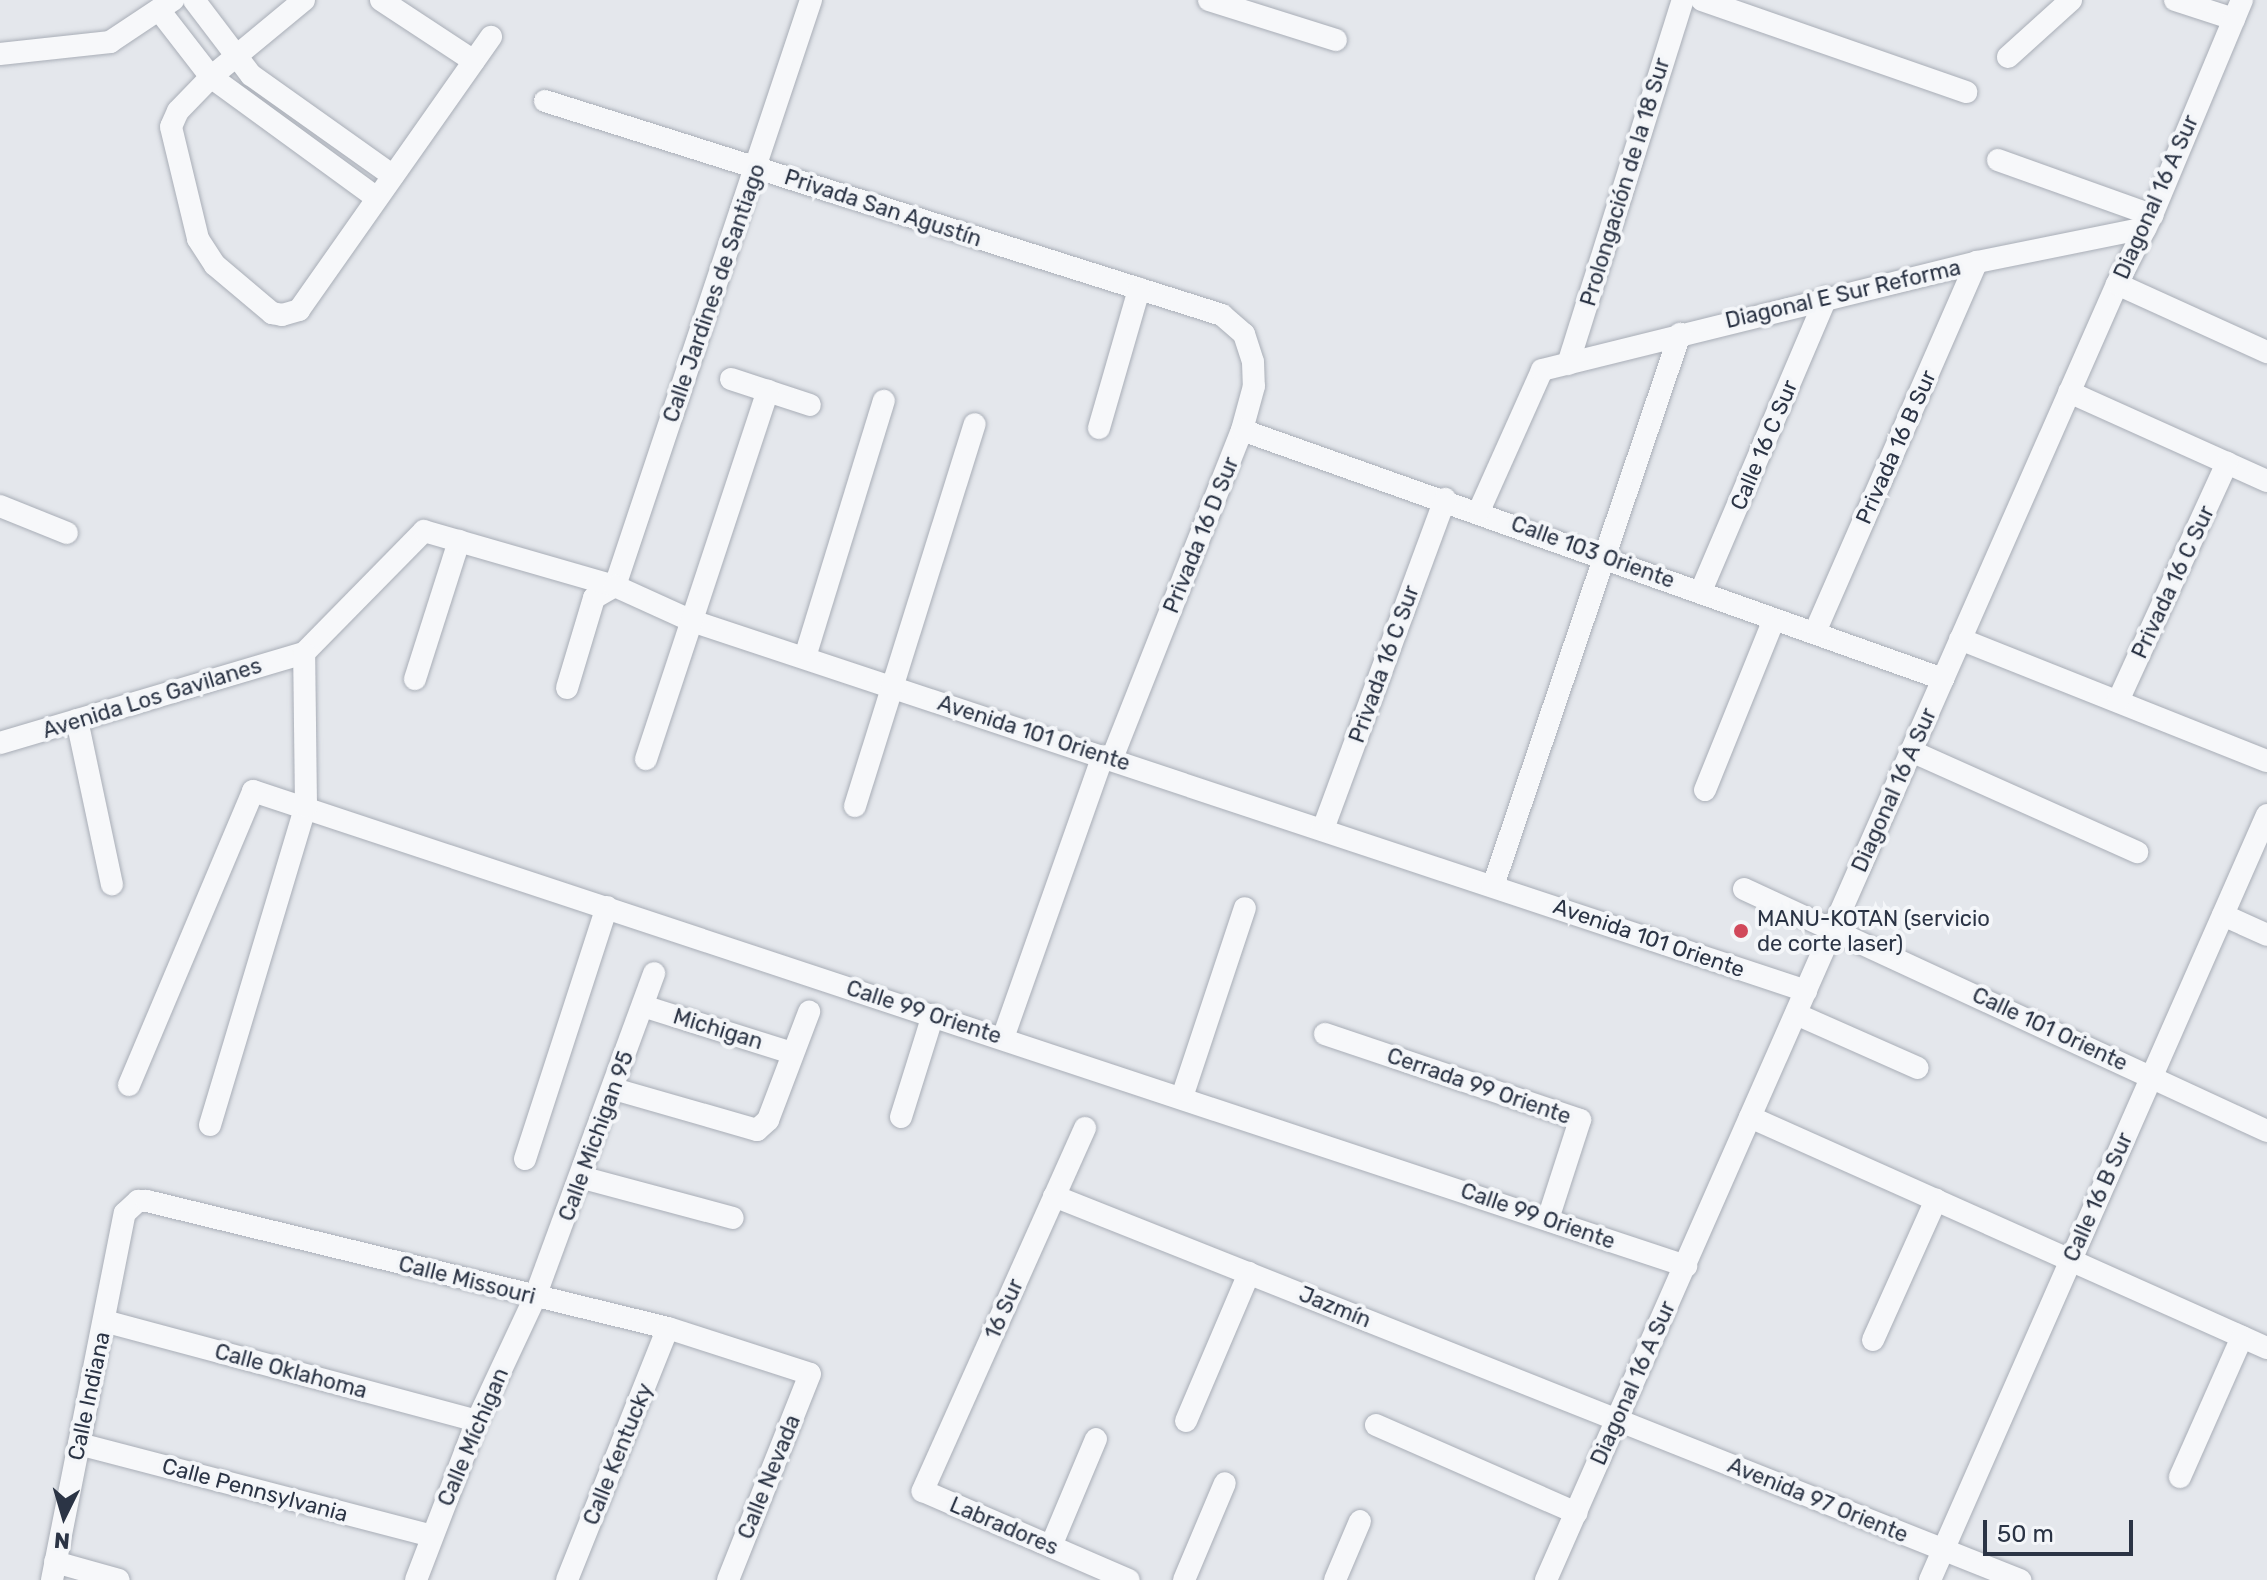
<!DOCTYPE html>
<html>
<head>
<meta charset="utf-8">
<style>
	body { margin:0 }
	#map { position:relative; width:2267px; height:1580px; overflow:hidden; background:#e4e7ec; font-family:Rubik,sans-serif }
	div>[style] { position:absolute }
	.roads { filter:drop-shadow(0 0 2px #a9aeb7) drop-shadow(0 0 2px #a9aeb7) }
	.minor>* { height:22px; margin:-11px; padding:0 11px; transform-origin:11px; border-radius:11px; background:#f7f8fa }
	.dots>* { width:22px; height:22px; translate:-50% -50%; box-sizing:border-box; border:4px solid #f4f6f9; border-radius:50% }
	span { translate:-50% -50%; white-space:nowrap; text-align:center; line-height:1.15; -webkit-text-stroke:8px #f4f6f9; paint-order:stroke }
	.street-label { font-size:22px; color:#2b3445 }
	.poi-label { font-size:22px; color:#2b3445 }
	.left { translate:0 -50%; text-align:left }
	.north { position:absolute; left:24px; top:1476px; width:80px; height:80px; -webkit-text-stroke:6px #f4f6f9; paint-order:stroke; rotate:185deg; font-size:22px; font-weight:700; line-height:32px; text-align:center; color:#2b3445 }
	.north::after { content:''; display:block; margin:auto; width:28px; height:36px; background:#2b3445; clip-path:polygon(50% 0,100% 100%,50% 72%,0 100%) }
	.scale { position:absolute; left:1983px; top:1520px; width:150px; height:36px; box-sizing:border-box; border:4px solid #2b3445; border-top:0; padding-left:10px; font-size:24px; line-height:28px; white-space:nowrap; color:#2b3445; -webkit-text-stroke:6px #f4f6f9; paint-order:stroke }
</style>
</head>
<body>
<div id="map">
	<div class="roads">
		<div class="minor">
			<i style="left:194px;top:0;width:94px;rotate:52.8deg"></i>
			<i style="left:251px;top:75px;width:174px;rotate:35.4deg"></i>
			<i style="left:304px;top:0;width:121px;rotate:140.4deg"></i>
			<i style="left:211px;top:77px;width:47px;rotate:134.1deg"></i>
			<i style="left:178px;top:111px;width:17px;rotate:114deg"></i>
			<i style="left:171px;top:127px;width:115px;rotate:76.4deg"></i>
			<i style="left:198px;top:239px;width:31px;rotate:57deg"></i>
			<i style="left:215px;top:265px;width:75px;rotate:40.1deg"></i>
			<i style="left:272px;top:313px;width:10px;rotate:11deg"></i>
			<i style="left:282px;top:315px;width:18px;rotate:-16deg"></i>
			<i style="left:299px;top:310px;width:334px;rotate:-54.9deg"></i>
			<i style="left:381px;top:0;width:111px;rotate:33.3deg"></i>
			<i style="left:1209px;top:0;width:133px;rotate:17.5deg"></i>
			<i style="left:1702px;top:0;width:280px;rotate:19.2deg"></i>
			<i style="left:2175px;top:0;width:62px;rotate:17.9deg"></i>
			<i style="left:159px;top:10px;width:85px;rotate:52.2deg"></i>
			<i style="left:211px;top:77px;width:205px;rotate:36.1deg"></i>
			<i style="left:0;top:54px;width:111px;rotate:-6.2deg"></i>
			<i style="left:110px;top:42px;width:76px;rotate:-33.7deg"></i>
			<i style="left:2008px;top:57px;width:85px;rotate:-42.1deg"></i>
			<i style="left:545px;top:101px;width:710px;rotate:17.54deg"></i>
			<i style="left:1222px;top:315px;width:29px;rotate:41deg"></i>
			<i style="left:1244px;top:334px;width:29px;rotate:72deg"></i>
			<i style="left:1253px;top:362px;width:24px;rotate:88deg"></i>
			<i style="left:1254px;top:386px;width:46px;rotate:105.3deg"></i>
			<i style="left:1242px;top:430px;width:354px;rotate:111.6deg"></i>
			<i style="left:1998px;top:160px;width:164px;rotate:19.7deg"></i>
			<i style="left:2117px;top:284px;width:165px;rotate:24.4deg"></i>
			<i style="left:1568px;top:364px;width:382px;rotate:-72.5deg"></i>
			<i style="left:731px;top:379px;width:83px;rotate:18.2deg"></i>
			<i style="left:2069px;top:392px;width:217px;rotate:24.2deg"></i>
			<i style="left:1099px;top:428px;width:145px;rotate:-73.9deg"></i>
			<i style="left:1242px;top:430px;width:744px;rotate:19.56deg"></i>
			<i style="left:0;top:506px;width:72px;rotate:21.9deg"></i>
			<i style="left:1479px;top:511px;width:154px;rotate:-65.9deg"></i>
			<i style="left:1542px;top:370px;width:448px;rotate:-13.9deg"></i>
			<i style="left:1977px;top:262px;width:172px;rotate:-11.4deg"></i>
			<i style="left:615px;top:586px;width:618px;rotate:-71.51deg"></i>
			<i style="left:1701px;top:591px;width:319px;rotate:-66.9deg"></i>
			<i style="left:1815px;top:632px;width:404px;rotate:-66.4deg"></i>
			<i style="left:1960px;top:639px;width:330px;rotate:21.7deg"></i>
			<i style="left:805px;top:657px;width:268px;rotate:-72.9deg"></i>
			<i style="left:415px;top:679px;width:145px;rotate:-72.3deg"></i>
			<i style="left:567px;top:688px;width:94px;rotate:-73.3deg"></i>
			<i style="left:594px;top:598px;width:24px;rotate:-30deg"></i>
			<i style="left:2118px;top:701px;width:262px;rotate:-65.4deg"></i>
			<i style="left:77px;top:720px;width:168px;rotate:78deg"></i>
			<i style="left:0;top:743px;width:317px;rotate:-16.5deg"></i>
			<i style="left:304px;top:653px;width:171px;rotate:-45.5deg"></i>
			<i style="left:424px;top:531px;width:199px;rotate:16.1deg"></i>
			<i style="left:615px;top:586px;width:85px;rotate:24.4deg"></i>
			<i style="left:692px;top:621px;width:1174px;rotate:18.37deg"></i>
			<i style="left:1911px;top:751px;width:248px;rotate:24.1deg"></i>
			<i style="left:646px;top:759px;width:388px;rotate:-71.7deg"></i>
			<i style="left:1705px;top:790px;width:184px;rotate:-68deg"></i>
			<i style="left:855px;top:806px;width:400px;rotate:-72.6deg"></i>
			<i style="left:1323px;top:829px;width:352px;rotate:-69.7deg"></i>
			<i style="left:1493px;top:886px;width:583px;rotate:-71.29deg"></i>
			<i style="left:1744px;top:889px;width:576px;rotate:24.83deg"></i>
			<i style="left:2223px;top:915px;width:48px;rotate:24.4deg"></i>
			<i style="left:643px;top:1006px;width:156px;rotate:17.5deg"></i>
			<i style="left:1796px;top:1014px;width:133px;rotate:23.9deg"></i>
			<i style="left:1325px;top:1034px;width:269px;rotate:18.6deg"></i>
			<i style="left:1580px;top:1120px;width:104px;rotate:107.9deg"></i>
			<i style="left:1003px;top:1038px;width:299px;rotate:-70.5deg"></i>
			<i style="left:129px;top:1085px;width:319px;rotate:-67.1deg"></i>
			<i style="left:253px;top:791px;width:1510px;rotate:18.34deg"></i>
			<i style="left:614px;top:1089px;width:149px;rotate:16deg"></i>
			<i style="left:757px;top:1130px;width:15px;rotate:-42deg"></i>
			<i style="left:768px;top:1120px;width:116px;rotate:-69.2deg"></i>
			<i style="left:1182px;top:1097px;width:199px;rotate:-71.6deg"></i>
			<i style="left:901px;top:1117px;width:107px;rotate:-72.6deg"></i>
			<i style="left:1750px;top:1117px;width:566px;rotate:24.08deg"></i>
			<i style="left:210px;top:1125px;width:333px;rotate:-73.3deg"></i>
			<i style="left:306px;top:806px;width:153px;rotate:-90.7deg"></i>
			<i style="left:1085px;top:1128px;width:398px;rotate:114.1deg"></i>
			<i style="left:923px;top:1491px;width:224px;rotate:23.4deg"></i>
			<i style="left:525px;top:1159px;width:265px;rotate:-72deg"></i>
			<i style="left:580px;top:1177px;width:158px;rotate:15deg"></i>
			<i style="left:1054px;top:1196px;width:1040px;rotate:21.68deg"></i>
			<i style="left:104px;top:1321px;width:386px;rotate:15deg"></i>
			<i style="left:1873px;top:1340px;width:154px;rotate:-65.8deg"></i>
			<i style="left:1186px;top:1421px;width:161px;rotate:-66.9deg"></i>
			<i style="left:1376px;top:1425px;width:219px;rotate:23.7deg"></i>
			<i style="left:79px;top:1444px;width:364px;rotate:14.6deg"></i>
			<i style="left:2180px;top:1477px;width:153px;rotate:-66.1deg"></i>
			<i style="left:1051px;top:1546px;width:116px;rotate:-67.2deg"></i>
			<i style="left:55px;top:1562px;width:66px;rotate:15.7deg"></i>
			<i style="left:52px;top:1580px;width:374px;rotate:-78.8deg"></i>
			<i style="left:125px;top:1213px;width:18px;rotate:-43deg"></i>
			<i style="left:138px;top:1201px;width:9px"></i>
			<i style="left:147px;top:1201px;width:536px;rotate:13.7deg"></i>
			<i style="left:668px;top:1328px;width:149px;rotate:17.9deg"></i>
			<i style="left:810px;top:1374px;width:222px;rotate:111.7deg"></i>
			<i style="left:416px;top:1580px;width:170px;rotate:-69deg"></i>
			<i style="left:477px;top:1421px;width:137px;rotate:-64.9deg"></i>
			<i style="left:535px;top:1297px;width:345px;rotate:-69.8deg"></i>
			<i style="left:567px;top:1580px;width:271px;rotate:-68.2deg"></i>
			<i style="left:1184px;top:1580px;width:105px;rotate:-67.1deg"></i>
			<i style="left:1335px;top:1580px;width:64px;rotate:-67deg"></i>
			<i style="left:1546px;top:1580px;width:1416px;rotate:-66.22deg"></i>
			<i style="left:2117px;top:284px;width:77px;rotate:-63.1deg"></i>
			<i style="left:2152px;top:215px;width:233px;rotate:-67.3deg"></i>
			<i style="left:1930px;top:1580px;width:836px;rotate:-66.23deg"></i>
		</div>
	</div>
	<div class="dots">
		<i style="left:1741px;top:931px;background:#d1495b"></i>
	</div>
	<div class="street-label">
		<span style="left:1625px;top:182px;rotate:-73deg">Prolongación de la 18 Sur</span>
		<span style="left:2156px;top:197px;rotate:-66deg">Diagonal 16 A Sur</span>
		<span style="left:883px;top:208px;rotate:18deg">Privada San Agustín</span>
		<span style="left:714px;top:293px;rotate:-71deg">Calle Jardines de Santiago</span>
		<span style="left:1843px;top:294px;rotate:-13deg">Diagonal E Sur Reforma</span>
		<span style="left:1764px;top:445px;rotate:-67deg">Calle 16 C Sur</span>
		<span style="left:1896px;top:447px;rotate:-66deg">Privada 16 B Sur</span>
		<span style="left:1201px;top:535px;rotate:-68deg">Privada 16 D Sur</span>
		<span style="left:1593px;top:552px;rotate:20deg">Calle 103 Oriente</span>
		<span style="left:2173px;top:582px;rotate:-65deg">Privada 16 C Sur</span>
		<span style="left:1384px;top:664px;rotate:-70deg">Privada 16 C Sur</span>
		<span style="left:152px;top:698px;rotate:-17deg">Avenida Los Gavilanes</span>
		<span style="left:1034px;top:733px;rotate:18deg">Avenida 101 Oriente</span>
		<span style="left:1894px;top:790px;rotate:-66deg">Diagonal 16 A Sur</span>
		<span style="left:1649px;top:938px;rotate:19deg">Avenida 101 Oriente</span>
		<span style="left:924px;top:1012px;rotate:18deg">Calle 99 Oriente</span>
		<span style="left:718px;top:1029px;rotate:17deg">Michigan</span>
		<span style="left:2050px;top:1029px;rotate:25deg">Calle 101 Oriente</span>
		<span style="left:1479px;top:1086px;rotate:19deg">Cerrada 99 Oriente</span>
		<span style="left:596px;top:1136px;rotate:-70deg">Calle Michigan 95</span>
		<span style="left:2098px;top:1197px;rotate:-66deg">Calle 16 B Sur</span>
		<span style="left:1538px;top:1216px;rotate:19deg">Calle 99 Oriente</span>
		<span style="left:467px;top:1280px;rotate:14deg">Calle Missouri</span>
		<span style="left:1335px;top:1307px;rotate:22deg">Jazmín</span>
		<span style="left:1004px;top:1309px;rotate:-66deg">16 Sur</span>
		<span style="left:291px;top:1371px;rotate:15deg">Calle Oklahoma</span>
		<span style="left:1633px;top:1383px;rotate:-66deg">Diagonal 16 A Sur</span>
		<span style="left:89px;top:1396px;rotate:-78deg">Calle Indiana</span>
		<span style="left:473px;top:1437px;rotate:-67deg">Calle Míchigan</span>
		<span style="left:618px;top:1454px;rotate:-68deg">Calle Kentucky</span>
		<span style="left:769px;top:1477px;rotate:-68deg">Calle Nevada</span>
		<span style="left:255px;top:1490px;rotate:15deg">Calle Pennsylvania</span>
		<span style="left:1818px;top:1500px;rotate:22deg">Avenida 97 Oriente</span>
		<span style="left:1004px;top:1526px;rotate:23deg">Labradores</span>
	</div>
	<div class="poi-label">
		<span class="left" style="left:1757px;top:931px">MANU-KOTAN (servicio<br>de corte laser)</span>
	</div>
	<div class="north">N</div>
	<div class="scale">50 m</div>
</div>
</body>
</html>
